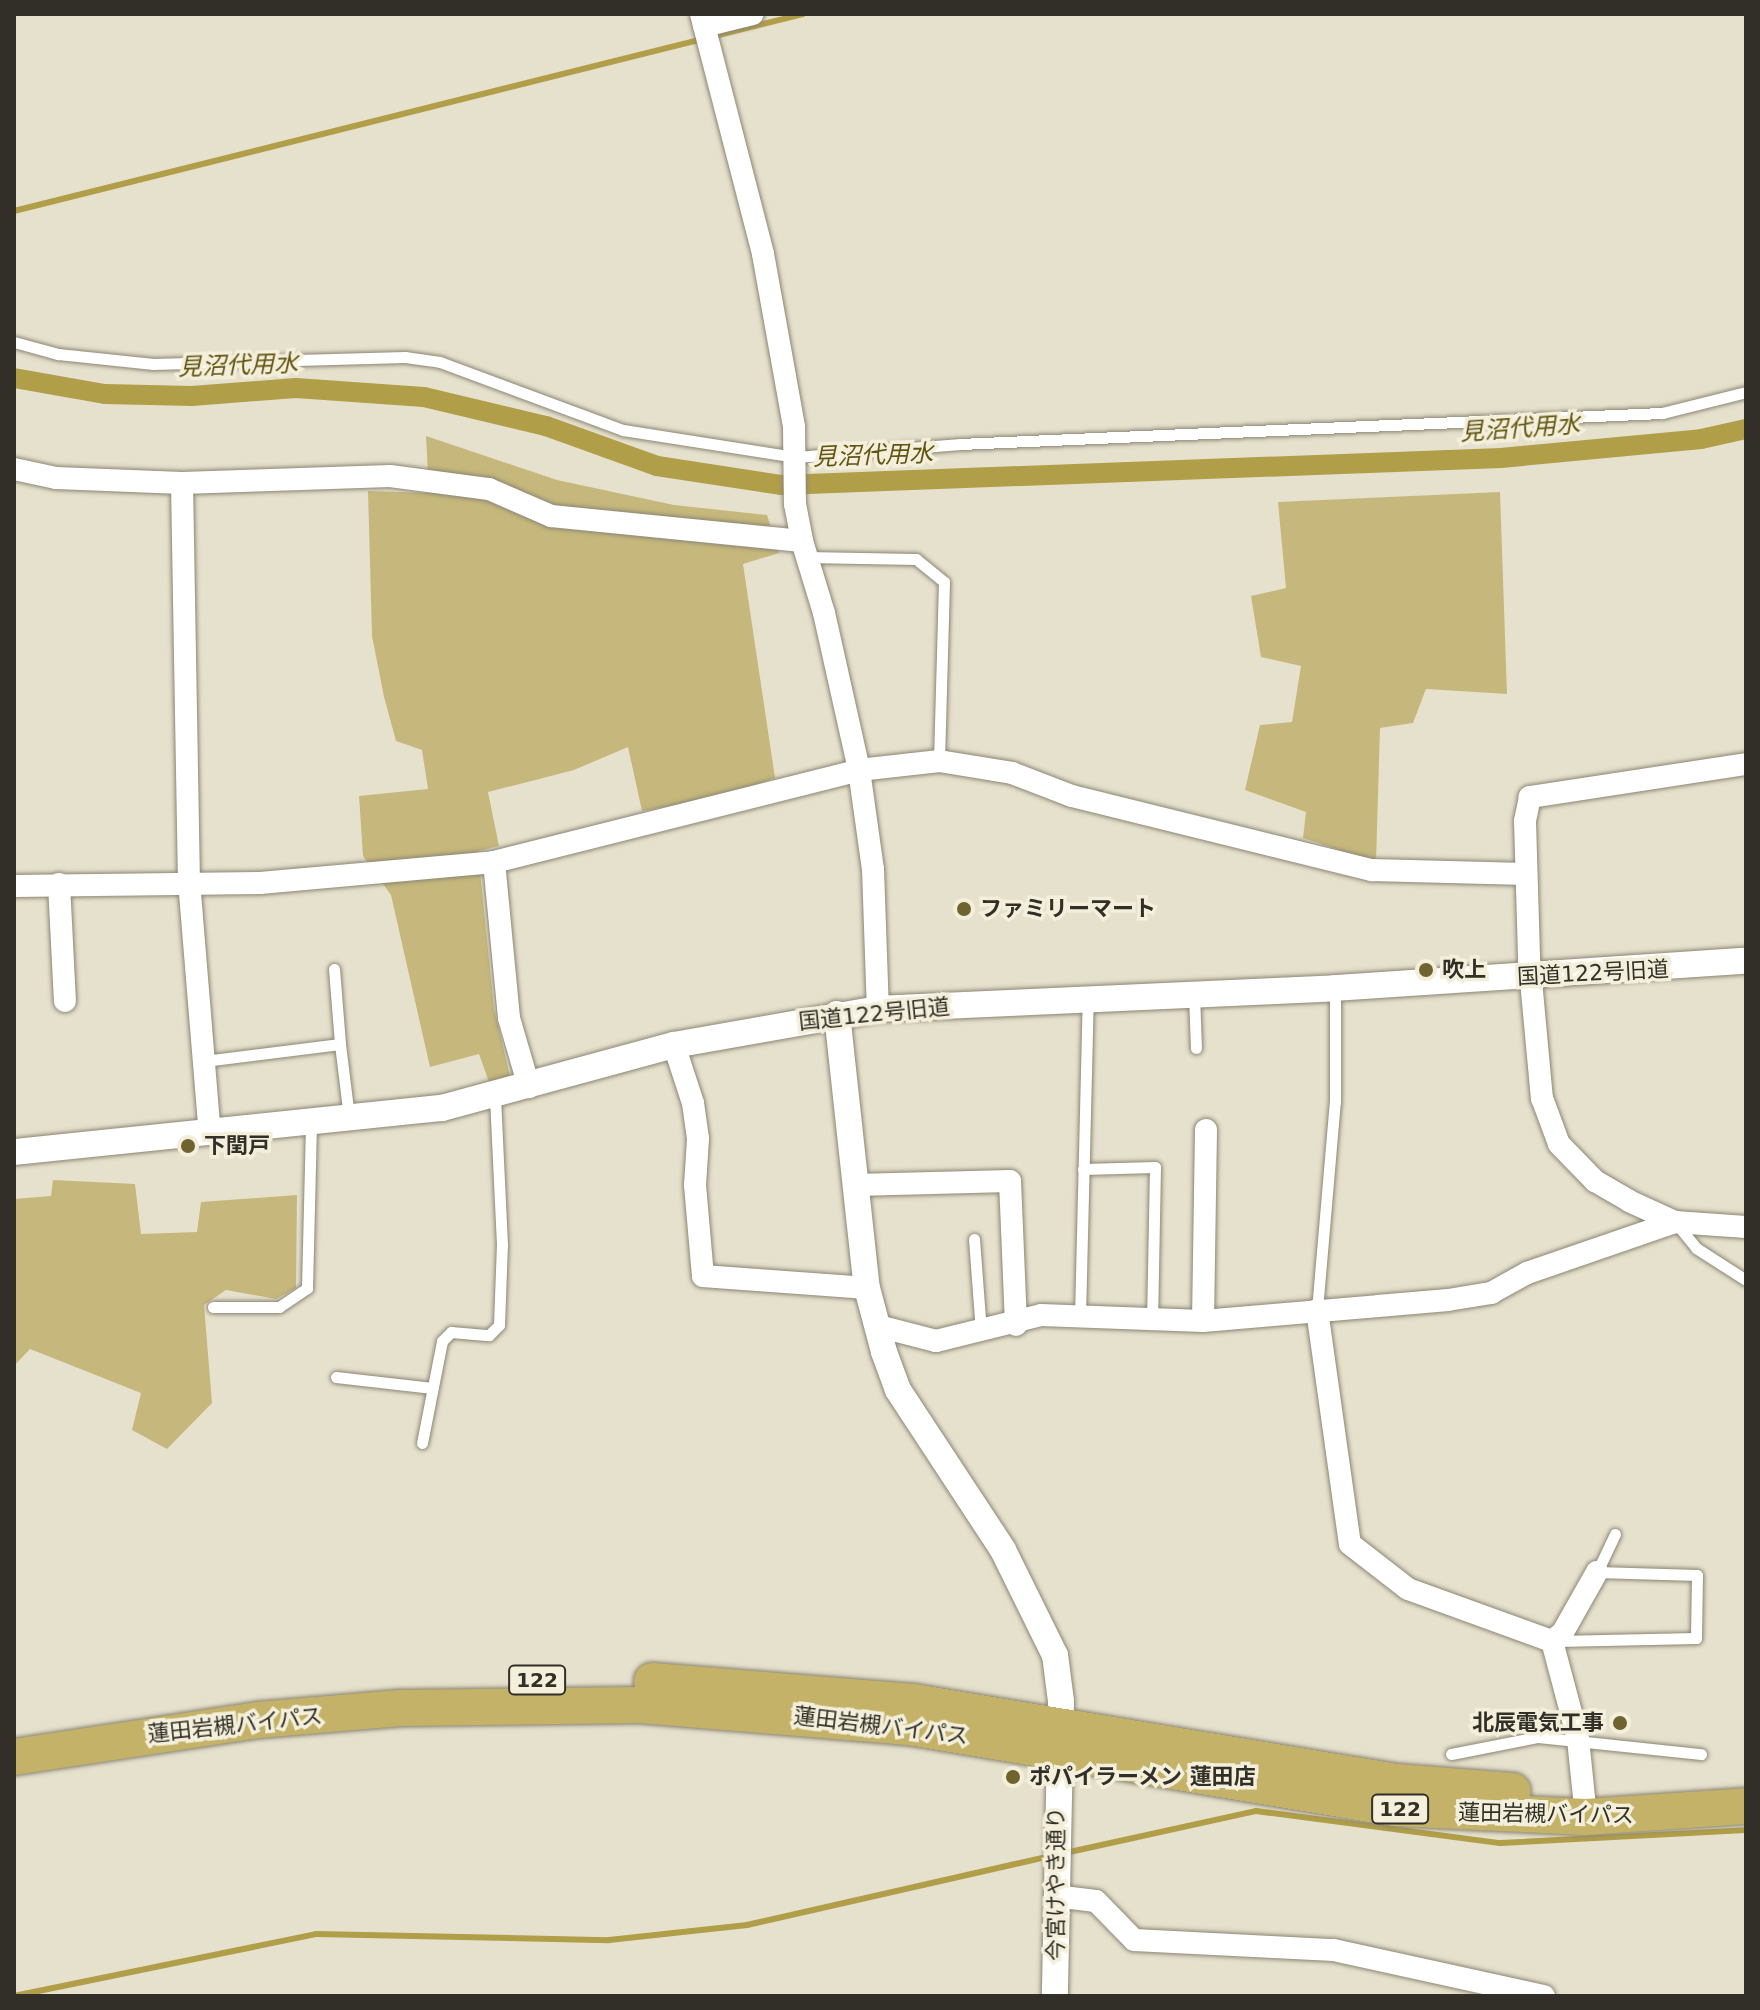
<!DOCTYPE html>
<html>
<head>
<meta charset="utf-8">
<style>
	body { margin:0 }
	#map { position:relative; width:1760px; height:2010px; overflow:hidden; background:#e6e1cd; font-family:"DejaVu Sans","Noto Sans JP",sans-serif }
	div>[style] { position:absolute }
	.green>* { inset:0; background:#c6b87c }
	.stream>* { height:6px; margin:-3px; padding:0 3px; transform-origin:3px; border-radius:3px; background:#b19e48 }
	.canal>* { height:20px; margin:-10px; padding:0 10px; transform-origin:10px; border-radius:10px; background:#b19e48 }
	.roads { filter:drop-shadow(0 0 2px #8b8674) drop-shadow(0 0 2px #8b8674) }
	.service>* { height:11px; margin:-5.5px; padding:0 5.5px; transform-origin:5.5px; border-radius:5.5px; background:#fff }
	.minor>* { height:22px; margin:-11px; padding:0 11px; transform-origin:11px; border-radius:11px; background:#fff }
	.tertiary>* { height:26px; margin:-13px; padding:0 13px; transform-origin:13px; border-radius:13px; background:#fff }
	.trunk>* { height:36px; margin:-18px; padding:0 18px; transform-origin:18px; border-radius:18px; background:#c3b267 }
	.dots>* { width:22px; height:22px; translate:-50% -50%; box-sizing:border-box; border:4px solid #f3efda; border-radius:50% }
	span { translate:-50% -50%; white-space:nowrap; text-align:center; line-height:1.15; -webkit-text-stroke:7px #f3efda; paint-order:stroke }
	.shield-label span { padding:2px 6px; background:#f3efda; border:2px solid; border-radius:6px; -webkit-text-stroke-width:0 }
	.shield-label { font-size:20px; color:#312f27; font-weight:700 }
	.poi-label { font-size:22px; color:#312f27; font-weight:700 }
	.left { translate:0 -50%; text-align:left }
	.right { translate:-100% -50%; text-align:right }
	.street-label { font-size:22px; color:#312f27 }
	.water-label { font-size:24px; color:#625513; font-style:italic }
	.frame { position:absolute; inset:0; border:16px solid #312f27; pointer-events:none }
</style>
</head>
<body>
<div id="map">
	<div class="green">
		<i style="clip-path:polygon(426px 436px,557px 480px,674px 505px,767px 515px,779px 553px,743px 564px,775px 778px,712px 799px,642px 811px,628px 747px,574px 770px,488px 792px,499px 846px,478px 851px,494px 1009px,510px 1076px,489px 1082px,479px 1054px,430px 1067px,391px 895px,363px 856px,359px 796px,428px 789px,422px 750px,396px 741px,384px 697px,372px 636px,368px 491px,429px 493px)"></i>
		<i style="clip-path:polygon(1500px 492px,1507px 694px,1426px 689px,1413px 723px,1380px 728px,1376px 862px,1303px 838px,1306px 812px,1245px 790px,1260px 725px,1292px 722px,1301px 666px,1261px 657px,1251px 596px,1286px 588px,1278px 502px)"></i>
		<i style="clip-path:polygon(53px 1180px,135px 1184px,141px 1234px,197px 1232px,201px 1202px,297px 1195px,296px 1288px,276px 1299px,226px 1290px,204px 1305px,212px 1403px,167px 1449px,132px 1430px,141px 1393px,30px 1349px,14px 1366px,14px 1199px,51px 1196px)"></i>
	</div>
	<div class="stream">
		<i style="left:14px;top:211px;width:813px;rotate:-14.02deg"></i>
		<i style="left:1065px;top:1853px;width:196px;rotate:-12.4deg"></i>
		<i style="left:1256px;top:1811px;width:246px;rotate:7.5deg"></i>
		<i style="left:1500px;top:1843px;width:246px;rotate:-3deg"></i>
		<i style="left:14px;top:1996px;width:308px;rotate:-11.6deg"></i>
		<i style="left:316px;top:1934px;width:293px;rotate:1.2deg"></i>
		<i style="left:609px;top:1940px;width:139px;rotate:-6.2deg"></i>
		<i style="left:747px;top:1925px;width:311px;rotate:-12.8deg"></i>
	</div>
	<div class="canal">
		<i style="left:14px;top:378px;width:92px;rotate:10deg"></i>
		<i style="left:105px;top:394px;width:87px;rotate:1.3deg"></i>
		<i style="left:192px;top:396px;width:104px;rotate:-4.4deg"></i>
		<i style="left:296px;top:388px;width:128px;rotate:4deg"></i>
		<i style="left:424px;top:397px;width:125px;rotate:13.4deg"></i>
		<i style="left:546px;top:426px;width:118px;rotate:19.8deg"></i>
		<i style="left:657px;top:466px;width:125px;rotate:8.7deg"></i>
		<i style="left:781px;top:485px;width:721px;rotate:-2.15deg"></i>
		<i style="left:1501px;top:458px;width:201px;rotate:-5.4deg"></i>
		<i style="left:1701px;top:439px;width:46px;rotate:-12.5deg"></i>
	</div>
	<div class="roads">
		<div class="service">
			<i style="left:14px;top:342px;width:46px;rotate:15.3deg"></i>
			<i style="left:58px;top:354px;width:96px;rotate:6deg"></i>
			<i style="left:153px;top:364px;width:252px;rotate:-1.6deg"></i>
			<i style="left:405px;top:357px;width:35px;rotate:8deg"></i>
			<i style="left:440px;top:362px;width:195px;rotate:20.4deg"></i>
			<i style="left:623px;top:430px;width:175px;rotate:8.9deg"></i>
			<i style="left:796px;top:457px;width:165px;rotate:-4.5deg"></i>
			<i style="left:960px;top:444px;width:703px;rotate:-2.53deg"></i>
			<i style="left:1662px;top:413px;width:87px;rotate:-14deg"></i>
			<i style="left:806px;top:557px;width:110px;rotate:1deg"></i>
			<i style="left:916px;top:559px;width:36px;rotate:39deg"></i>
			<i style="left:944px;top:582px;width:179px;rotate:91.6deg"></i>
			<i style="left:334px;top:969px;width:75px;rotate:85.4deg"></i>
			<i style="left:1194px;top:994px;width:54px;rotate:87.9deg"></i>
			<i style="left:204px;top:1061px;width:137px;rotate:-7.1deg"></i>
			<i style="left:340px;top:1044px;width:74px;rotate:83deg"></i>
			<i style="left:1083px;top:1169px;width:72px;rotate:-1.6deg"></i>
			<i style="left:1155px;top:1167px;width:153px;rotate:91.1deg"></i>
			<i style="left:1676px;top:1223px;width:32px;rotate:51deg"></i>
			<i style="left:1696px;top:1248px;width:59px;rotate:32.6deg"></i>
			<i style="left:974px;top:1239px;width:93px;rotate:85.7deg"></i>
			<i style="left:213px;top:1307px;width:66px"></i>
			<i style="left:279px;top:1307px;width:34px;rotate:-34deg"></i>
			<i style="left:307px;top:1288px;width:163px;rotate:-88.6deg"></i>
			<i style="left:1317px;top:1310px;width:209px;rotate:-85.1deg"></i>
			<i style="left:1335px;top:1102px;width:114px;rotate:-90deg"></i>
			<i style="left:1080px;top:1317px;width:318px;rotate:-88.6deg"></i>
			<i style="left:336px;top:1377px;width:97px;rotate:6.5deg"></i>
			<i style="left:422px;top:1443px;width:104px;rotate:-78.9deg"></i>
			<i style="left:442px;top:1341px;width:13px;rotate:-45deg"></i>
			<i style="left:451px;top:1332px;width:38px;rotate:5deg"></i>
			<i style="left:489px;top:1335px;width:14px;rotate:-45deg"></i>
			<i style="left:499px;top:1325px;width:80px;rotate:-87.9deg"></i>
			<i style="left:502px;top:1245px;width:148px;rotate:-92.7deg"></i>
			<i style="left:1557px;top:1641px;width:139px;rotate:-1.2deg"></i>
			<i style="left:1696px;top:1638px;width:63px;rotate:-89.1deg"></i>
			<i style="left:1697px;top:1575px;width:100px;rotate:-178.3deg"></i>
			<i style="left:1597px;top:1572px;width:42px;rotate:-64.7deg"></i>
			<i style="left:1451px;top:1754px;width:89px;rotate:-11.1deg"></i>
			<i style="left:1538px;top:1737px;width:164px;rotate:6deg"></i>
		</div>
		<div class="minor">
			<i style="left:701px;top:14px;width:248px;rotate:75.5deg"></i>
			<i style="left:763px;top:254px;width:176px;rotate:79.8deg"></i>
			<i style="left:794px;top:427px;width:77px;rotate:89.3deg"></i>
			<i style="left:795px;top:504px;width:38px;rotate:79deg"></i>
			<i style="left:802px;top:541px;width:75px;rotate:73deg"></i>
			<i style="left:824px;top:613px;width:161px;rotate:77.4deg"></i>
			<i style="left:859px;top:770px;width:100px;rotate:82deg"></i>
			<i style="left:873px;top:869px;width:140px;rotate:88deg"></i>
			<i style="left:704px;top:26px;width:50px;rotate:-13.8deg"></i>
			<i style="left:14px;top:469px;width:43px;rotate:12.1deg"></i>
			<i style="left:56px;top:478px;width:126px;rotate:2.3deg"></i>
			<i style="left:182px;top:483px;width:208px;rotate:-1.9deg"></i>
			<i style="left:390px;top:476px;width:100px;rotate:7.5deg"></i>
			<i style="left:489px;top:489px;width:68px;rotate:23.5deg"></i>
			<i style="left:551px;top:516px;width:252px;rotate:5.7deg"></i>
			<i style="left:182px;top:483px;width:398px;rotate:89deg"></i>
			<i style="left:189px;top:881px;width:254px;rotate:85.3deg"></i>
			<i style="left:1746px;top:764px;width:219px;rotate:171.3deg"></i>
			<i style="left:1530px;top:797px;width:25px;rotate:102deg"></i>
			<i style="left:1525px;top:821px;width:138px;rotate:88.3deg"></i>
			<i style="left:1529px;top:959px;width:140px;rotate:84.7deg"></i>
			<i style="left:1542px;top:1098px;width:49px;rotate:69.7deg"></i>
			<i style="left:1559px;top:1144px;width:52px;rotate:45.8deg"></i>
			<i style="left:1595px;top:1181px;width:39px;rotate:30deg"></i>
			<i style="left:1629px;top:1201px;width:51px;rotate:24.5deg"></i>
			<i style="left:1675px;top:1222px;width:71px;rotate:4deg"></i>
			<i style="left:494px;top:862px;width:157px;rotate:84.5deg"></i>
			<i style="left:509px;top:1018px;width:72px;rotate:73.8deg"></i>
			<i style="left:59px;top:884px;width:117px;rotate:87.1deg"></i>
			<i style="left:14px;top:886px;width:246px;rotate:-0.7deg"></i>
			<i style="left:260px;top:883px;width:235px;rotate:-5.1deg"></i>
			<i style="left:494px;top:862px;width:376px;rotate:-14.1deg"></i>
			<i style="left:859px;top:770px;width:81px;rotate:-6.4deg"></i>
			<i style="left:939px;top:761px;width:74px;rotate:9.3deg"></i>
			<i style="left:1012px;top:773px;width:64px;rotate:21deg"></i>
			<i style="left:1072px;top:796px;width:309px;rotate:13.9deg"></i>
			<i style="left:1372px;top:870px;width:153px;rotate:1.5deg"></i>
			<i style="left:674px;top:1045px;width:61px;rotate:71.9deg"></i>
			<i style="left:693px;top:1103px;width:36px;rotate:82deg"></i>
			<i style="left:698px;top:1139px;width:46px;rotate:93.7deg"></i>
			<i style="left:695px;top:1185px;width:91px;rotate:85deg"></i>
			<i style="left:703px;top:1276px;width:164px;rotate:4.2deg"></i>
			<i style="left:855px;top:1185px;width:155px;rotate:-1.5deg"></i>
			<i style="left:1010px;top:1181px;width:144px;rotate:87.6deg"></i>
			<i style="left:1317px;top:1310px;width:236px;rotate:82deg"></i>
			<i style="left:1350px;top:1544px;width:73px;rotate:37.8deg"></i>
			<i style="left:1408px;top:1589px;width:153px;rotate:19.9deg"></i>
			<i style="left:1552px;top:1641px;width:101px;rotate:75.1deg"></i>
			<i style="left:1578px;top:1739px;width:78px;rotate:84.1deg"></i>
			<i style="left:1203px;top:1321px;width:191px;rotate:-89.1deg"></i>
			<i style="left:878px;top:1326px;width:60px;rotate:14.5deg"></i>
			<i style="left:936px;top:1341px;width:108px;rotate:-13.9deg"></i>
			<i style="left:1041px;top:1315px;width:162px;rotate:2.1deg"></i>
			<i style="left:1203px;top:1321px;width:246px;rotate:-4.9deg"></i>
			<i style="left:1448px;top:1300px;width:44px;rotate:-9.2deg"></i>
			<i style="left:1491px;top:1293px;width:41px;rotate:-29.1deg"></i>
			<i style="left:1527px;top:1273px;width:157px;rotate:-19deg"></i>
			<i style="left:1552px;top:1641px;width:14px;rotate:-39deg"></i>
			<i style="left:1563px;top:1632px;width:69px;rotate:-60.5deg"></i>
			<i style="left:1055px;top:1896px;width:41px;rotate:7deg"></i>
			<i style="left:1096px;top:1901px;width:54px;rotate:45.7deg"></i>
			<i style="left:1134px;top:1940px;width:200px;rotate:2.9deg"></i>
			<i style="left:1334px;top:1950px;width:215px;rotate:12.4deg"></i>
		</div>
		<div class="tertiary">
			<i style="left:837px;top:1014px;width:276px;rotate:83.8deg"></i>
			<i style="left:867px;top:1288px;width:66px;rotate:75.1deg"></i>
			<i style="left:884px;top:1352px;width:40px;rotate:69.8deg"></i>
			<i style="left:898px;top:1390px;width:191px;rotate:56.7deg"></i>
			<i style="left:1003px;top:1550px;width:117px;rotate:63.7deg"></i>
			<i style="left:1055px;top:1655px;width:46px;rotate:82.6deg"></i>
			<i style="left:1061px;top:1701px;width:295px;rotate:91.2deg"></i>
			<i style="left:14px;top:1152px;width:430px;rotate:-5.9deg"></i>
			<i style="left:442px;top:1108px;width:240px;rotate:-15.2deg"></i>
			<i style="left:674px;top:1045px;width:207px;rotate:-10deg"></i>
			<i style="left:878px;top:1009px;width:457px;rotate:-2.6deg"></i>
			<i style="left:1335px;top:988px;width:412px;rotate:-3.8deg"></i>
		</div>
		<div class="trunk">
			<i style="left:652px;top:1681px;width:262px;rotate:4.6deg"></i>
			<i style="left:913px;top:1702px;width:492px;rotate:9.4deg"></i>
			<i style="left:1398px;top:1782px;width:115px;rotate:4.5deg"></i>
			<i style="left:14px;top:1757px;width:247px;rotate:-8.6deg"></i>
			<i style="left:258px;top:1720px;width:143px;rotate:-4.8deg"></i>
			<i style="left:400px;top:1708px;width:240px;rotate:-0.7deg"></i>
			<i style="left:640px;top:1705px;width:271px;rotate:4.7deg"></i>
			<i style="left:910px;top:1727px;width:491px;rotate:9.5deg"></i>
			<i style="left:1394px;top:1808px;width:192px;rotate:2.7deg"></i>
			<i style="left:1586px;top:1817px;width:160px;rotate:-3.9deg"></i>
		</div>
	</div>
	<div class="dots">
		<i style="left:964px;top:909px;background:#6f6330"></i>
		<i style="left:1426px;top:970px;background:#6f6330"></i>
		<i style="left:188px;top:1146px;background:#6f6330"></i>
		<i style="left:1620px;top:1723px;background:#6f6330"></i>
		<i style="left:1013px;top:1777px;background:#6f6330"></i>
	</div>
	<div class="shield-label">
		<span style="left:537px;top:1680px">122</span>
		<span style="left:1400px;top:1809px">122</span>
	</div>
	<div class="poi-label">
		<span class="left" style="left:980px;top:909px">ファミリーマート</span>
		<span class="left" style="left:1442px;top:970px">吹上</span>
		<span class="left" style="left:204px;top:1146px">下閏戸</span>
		<span class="right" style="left:1604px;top:1723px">北辰電気工事</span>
		<span class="left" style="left:1029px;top:1777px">ポパイラーメン 蓮田店</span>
	</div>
	<div class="street-label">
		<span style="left:1593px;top:973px;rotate:-3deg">国道122号旧道</span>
		<span style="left:874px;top:1014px;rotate:-6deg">国道122号旧道</span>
		<span style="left:235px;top:1725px;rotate:-6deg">蓮田岩槻バイパス</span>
		<span style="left:881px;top:1726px;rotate:7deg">蓮田岩槻バイパス</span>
		<span style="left:1546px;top:1814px;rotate:1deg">蓮田岩槻バイパス</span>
		<span style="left:1056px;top:1884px;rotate:-90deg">今宮けやき通り</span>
	</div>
	<div class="water-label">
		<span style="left:238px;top:366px;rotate:-2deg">見沼代用水</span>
		<span style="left:1520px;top:429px;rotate:-4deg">見沼代用水</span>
		<span style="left:873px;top:456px;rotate:-2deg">見沼代用水</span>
	</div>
	<div class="frame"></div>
</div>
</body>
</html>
